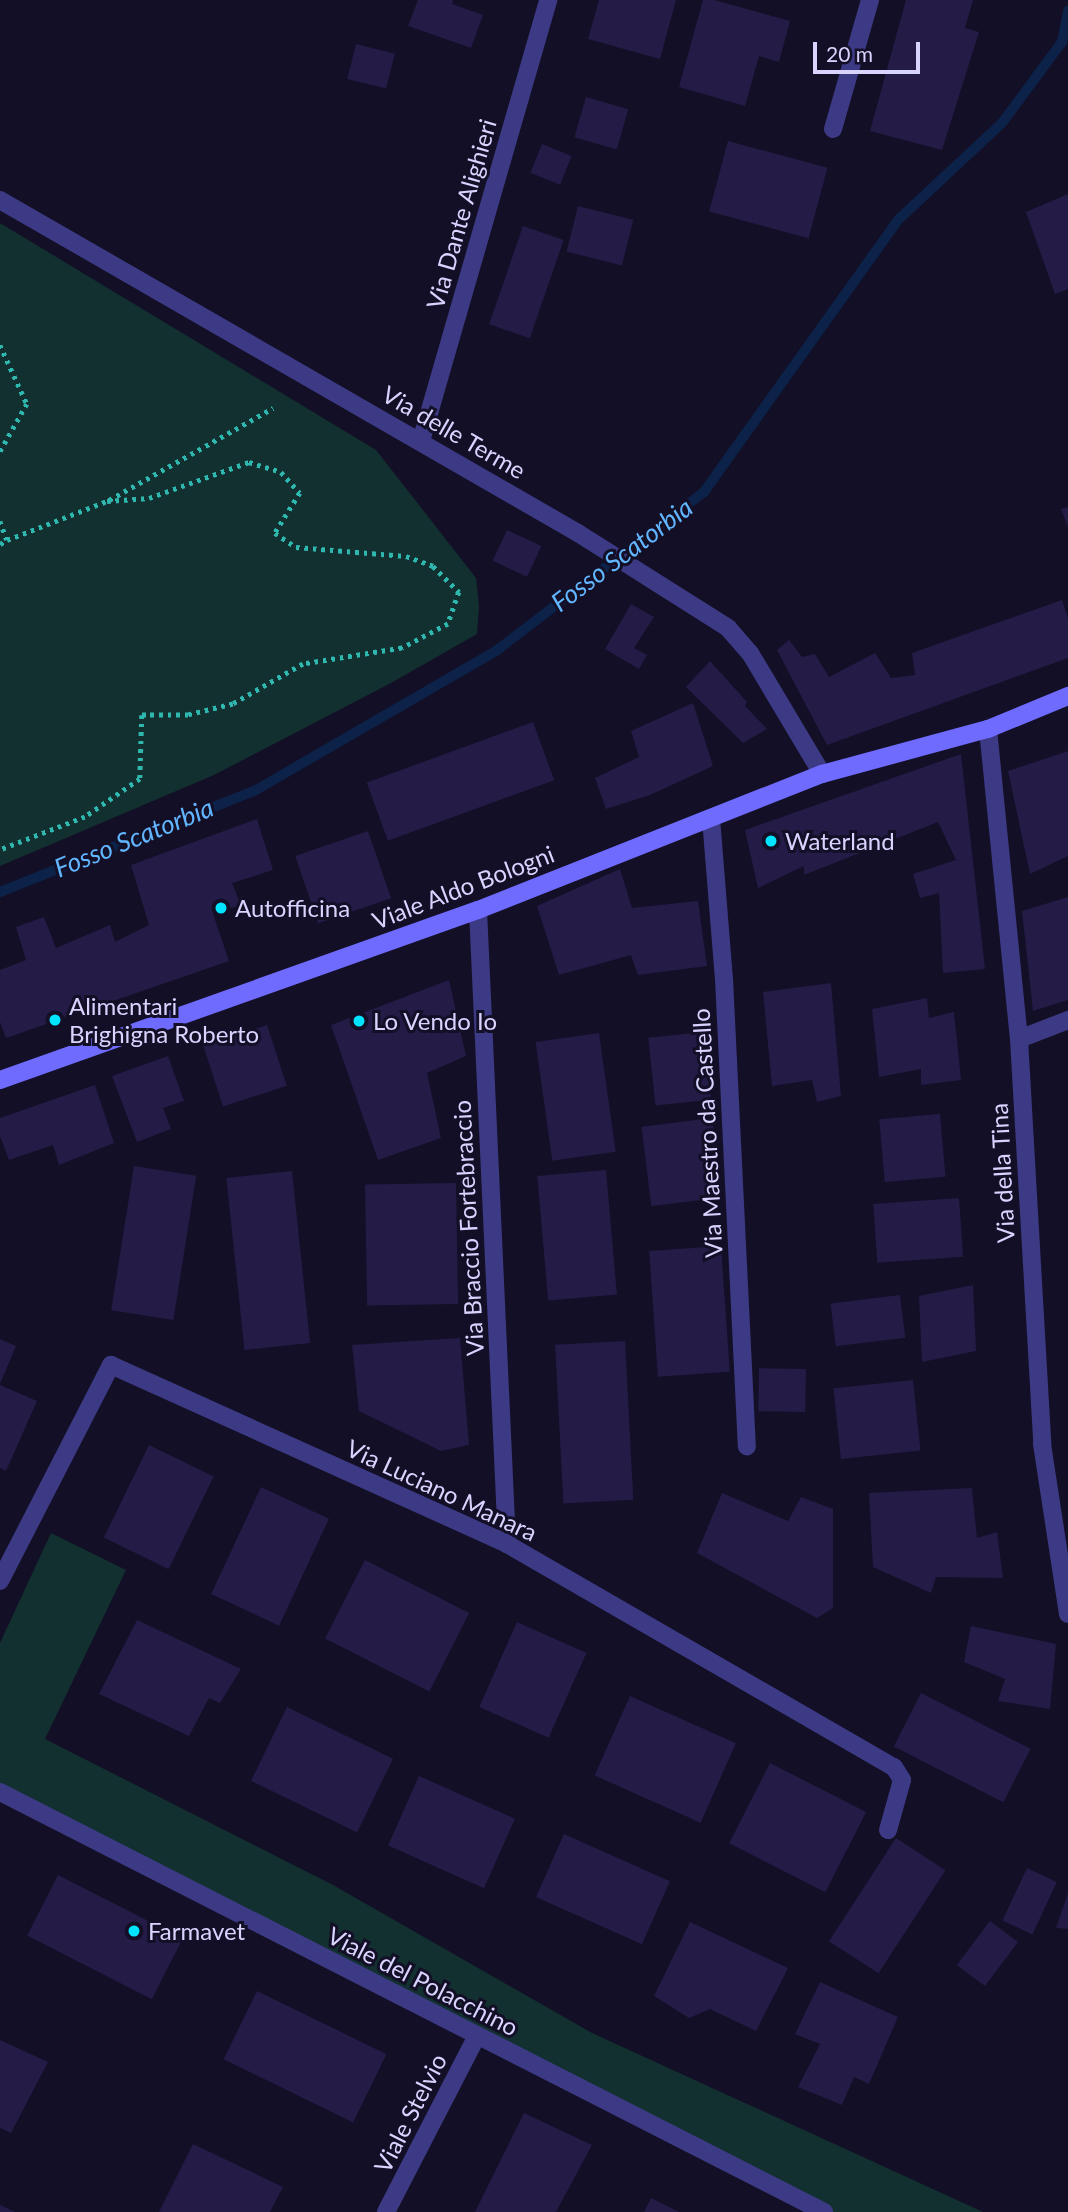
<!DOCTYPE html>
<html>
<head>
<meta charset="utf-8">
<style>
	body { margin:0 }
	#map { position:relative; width:1068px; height:2212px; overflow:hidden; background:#130f26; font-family:Lato,sans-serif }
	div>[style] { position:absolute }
	.green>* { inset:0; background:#12302f }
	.stream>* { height:10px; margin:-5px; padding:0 5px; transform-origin:5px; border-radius:5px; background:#0c2248 }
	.building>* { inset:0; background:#241b47; transform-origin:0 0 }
	.path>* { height:4.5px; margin-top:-2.25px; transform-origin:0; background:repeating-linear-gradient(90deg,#2fb8b0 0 3.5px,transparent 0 8.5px) }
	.minor>* { height:18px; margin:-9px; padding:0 9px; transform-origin:9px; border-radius:9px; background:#3d3a85 }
	.secondary>* { height:18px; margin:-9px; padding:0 9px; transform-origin:9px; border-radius:9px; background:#6f6bff }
	.dots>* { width:19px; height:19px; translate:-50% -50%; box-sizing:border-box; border:4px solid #130f26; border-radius:50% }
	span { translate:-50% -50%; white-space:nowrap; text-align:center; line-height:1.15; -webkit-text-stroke:6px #130f26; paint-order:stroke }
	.street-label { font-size:24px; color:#d9d4ff }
	.poi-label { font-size:24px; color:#d9d4ff }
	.left { translate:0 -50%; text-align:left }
	.water-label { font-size:26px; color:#62b6ff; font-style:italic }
	.scale { position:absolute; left:813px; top:42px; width:107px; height:32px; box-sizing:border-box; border:4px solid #d9d4ff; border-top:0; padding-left:9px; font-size:21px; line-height:24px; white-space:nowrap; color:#d9d4ff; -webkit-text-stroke:5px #130f26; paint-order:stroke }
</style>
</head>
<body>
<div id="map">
	<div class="green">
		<i style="clip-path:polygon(0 223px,376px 450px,476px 578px,479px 606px,477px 634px,391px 683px,214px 775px,0 866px)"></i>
		<i style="clip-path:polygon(51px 1533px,126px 1570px,45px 1739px,333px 1885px,592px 2033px,983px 2212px,824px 2212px,0 1792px,0 1643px)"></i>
	</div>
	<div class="stream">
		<i style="left:0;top:892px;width:276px;rotate:-21.7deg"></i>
		<i style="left:256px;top:790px;width:277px;rotate:-30.1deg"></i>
		<i style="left:496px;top:651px;width:262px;rotate:-37.4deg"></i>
		<i style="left:704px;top:492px;width:335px;rotate:-54.5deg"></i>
		<i style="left:899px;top:219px;width:141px;rotate:-43deg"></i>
		<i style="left:1002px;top:123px;width:101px;rotate:-53.5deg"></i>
		<i style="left:1062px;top:42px;width:32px;rotate:-79deg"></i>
	</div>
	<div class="building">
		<i style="clip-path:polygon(418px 0,453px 0,452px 4px,483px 15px,471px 48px,408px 26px)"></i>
		<i style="clip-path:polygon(599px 0,676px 0,660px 59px,588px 39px)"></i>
		<i style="clip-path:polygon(703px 0,714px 0,790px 21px,779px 62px,759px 56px,745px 106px,679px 87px)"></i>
		<i style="clip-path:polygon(906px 0,973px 0,965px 28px,979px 32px,942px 150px,870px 131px)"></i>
		<i style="left:356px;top:44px;width:40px;height:36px;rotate:14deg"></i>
		<i style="left:586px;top:97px;width:44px;height:42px;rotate:16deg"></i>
		<i style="left:728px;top:141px;width:103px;height:73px;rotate:15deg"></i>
		<i style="left:542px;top:144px;width:32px;height:31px;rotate:22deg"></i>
		<i style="clip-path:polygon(1068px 194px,1068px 289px,1055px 294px,1026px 212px)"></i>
		<i style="left:578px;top:206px;width:57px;height:47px;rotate:14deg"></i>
		<i style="left:523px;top:226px;width:43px;height:104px;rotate:19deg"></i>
		<i style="clip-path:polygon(1068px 507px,1068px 527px,1061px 509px)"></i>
		<i style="left:507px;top:530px;width:38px;height:34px;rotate:25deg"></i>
		<i style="clip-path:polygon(1062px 600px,1068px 619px,1068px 658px,827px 745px,777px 650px,789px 640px,802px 657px,815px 654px,829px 677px,875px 653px,891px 678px,915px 675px,912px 653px)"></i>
		<i style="clip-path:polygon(631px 604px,654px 617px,634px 648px,647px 655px,639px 669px,605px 649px)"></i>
		<i style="clip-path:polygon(710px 661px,747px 702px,745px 706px,767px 729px,743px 743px,686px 687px)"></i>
		<i style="clip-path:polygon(693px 703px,713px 766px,650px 795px,606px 809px,595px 778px,639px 757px,631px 731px)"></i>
		<i style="left:533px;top:722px;width:62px;height:177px;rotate:70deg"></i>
		<i style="clip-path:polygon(1068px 751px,1068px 856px,1030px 874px,1008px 771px)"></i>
		<i style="clip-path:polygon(961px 754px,985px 969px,943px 973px,939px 893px,920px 898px,913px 874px,956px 860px,938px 822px,804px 875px,804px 866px,758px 888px,745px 830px)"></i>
		<i style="clip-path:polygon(257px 819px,273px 870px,232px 883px,241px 905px,213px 914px,229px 961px,6px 1038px,0 1022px,0 970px,26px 960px,16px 927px,44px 917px,56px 948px,110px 925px,115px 942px,149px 925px,131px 865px)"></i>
		<i style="left:368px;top:831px;width:71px;height:77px;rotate:71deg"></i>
		<i style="clip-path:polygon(620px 869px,632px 908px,698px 901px,707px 966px,638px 975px,631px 955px,559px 975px,537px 906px)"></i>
		<i style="clip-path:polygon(1068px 897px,1068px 1000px,1033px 1011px,1022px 911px)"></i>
		<i style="clip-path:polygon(449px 980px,466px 1056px,427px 1073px,441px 1138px,378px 1160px,331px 1025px)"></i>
		<i style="clip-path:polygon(831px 983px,841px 1096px,817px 1102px,812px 1080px,772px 1086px,763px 992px)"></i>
		<i style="clip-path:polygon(927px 998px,929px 1018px,954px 1012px,961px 1080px,921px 1085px,921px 1069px,879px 1077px,872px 1009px)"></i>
		<i style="left:267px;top:1025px;width:64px;height:67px;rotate:72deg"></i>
		<i style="left:704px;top:1032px;width:68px;height:56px;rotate:84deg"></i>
		<i style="left:599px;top:1033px;width:120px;height:64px;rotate:82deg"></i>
		<i style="clip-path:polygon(168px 1056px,184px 1101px,163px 1108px,171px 1129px,137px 1142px,112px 1076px)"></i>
		<i style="clip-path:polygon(95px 1085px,114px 1143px,59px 1165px,53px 1145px,9px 1160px,0 1136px,0 1118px)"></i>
		<i style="left:940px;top:1114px;width:63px;height:61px;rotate:85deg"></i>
		<i style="left:712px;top:1118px;width:80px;height:71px;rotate:83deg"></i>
		<i style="left:134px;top:1166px;width:63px;height:146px;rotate:9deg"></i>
		<i style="left:606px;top:1170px;width:125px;height:69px;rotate:85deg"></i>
		<i style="left:292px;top:1171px;width:173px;height:66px;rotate:84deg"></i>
		<i style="left:456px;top:1183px;width:121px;height:91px;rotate:89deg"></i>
		<i style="left:959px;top:1198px;width:59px;height:86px;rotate:86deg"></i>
		<i style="left:721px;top:1246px;width:126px;height:72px;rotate:86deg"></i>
		<i style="clip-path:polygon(973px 1285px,976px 1351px,922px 1362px,919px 1296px)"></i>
		<i style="left:900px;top:1295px;width:43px;height:70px;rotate:83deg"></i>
		<i style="clip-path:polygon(460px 1338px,469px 1445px,441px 1451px,359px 1411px,352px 1345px)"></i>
		<i style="clip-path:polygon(0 1339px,16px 1346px,0 1384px)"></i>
		<i style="left:625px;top:1341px;width:159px;height:70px;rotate:87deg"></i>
		<i style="left:806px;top:1369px;width:43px;height:47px;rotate:91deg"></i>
		<i style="left:913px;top:1380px;width:71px;height:80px;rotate:84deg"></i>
		<i style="clip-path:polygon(0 1385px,37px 1401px,6px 1471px,0 1468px)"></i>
		<i style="left:149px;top:1445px;width:72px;height:103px;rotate:26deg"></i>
		<i style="left:261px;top:1487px;width:75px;height:118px;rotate:25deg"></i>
		<i style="clip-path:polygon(972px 1488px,977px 1538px,997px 1532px,1003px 1578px,936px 1577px,931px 1593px,873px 1567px,869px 1493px)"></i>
		<i style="clip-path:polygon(722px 1493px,788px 1521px,801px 1497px,833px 1509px,833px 1608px,817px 1618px,697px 1553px)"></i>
		<i style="left:365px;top:1560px;width:117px;height:88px;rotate:27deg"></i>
		<i style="clip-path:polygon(137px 1620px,241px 1669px,220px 1703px,209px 1698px,189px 1736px,99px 1694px)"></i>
		<i style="left:517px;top:1622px;width:76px;height:93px;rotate:24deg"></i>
		<i style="clip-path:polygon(971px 1626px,1056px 1644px,1050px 1709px,998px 1701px,1005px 1679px,964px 1662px)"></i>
		<i style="left:921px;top:1693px;width:123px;height:60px;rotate:27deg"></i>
		<i style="left:630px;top:1696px;width:116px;height:87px;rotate:24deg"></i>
		<i style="left:287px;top:1707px;width:118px;height:82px;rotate:26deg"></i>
		<i style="left:770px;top:1763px;width:108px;height:90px;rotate:27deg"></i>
		<i style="left:419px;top:1776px;width:105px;height:76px;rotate:24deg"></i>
		<i style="left:564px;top:1834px;width:116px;height:69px;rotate:24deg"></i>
		<i style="left:896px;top:1838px;width:59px;height:123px;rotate:33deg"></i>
		<i style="left:1027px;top:1868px;width:33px;height:58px;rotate:25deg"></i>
		<i style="left:58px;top:1875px;width:140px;height:68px;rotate:27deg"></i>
		<i style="clip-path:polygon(1068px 1893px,1068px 1929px,1056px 1928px)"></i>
		<i style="left:990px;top:1921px;width:35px;height:55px;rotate:37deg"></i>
		<i style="clip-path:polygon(690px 1922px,788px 1968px,756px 2031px,710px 2009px,689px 2018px,654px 1996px)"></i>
		<i style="clip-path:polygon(820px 1982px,898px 2017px,869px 2084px,854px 2077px,842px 2105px,798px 2087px,820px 2044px,795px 2034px)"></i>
		<i style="left:257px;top:1991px;width:144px;height:76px;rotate:26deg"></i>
		<i style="clip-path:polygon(0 2040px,48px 2062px,11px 2133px,0 2128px)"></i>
		<i style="clip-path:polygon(524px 2113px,592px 2145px,556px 2212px,475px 2212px)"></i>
		<i style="clip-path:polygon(193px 2144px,283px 2187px,270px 2212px,159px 2212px)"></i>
		<i style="clip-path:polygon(651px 2198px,679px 2212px,644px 2212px)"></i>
		<i style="clip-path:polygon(0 2205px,15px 2212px,0 2212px)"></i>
	</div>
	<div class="path">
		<i style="left:0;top:345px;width:65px;rotate:65.4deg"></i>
		<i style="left:27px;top:404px;width:55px;rotate:119.4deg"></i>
		<i style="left:109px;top:500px;width:188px;rotate:-29.3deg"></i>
		<i style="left:0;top:521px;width:20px;rotate:70deg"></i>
		<i style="left:7px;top:540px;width:107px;rotate:-21.3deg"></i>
		<i style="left:107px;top:501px;width:42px;rotate:-4.1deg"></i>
		<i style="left:149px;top:498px;width:106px;rotate:-19.8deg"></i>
		<i style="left:249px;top:462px;width:34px;rotate:17deg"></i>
		<i style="left:281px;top:472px;width:28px;rotate:48deg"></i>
		<i style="left:300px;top:493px;width:47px;rotate:122deg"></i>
		<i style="left:275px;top:533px;width:25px;rotate:34deg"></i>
		<i style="left:296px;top:547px;width:110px;rotate:4.7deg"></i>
		<i style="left:406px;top:556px;width:29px;rotate:20deg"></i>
		<i style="left:433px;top:566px;width:37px;rotate:45deg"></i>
		<i style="left:459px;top:592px;width:34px;rotate:109deg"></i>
		<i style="left:448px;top:624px;width:52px;rotate:152.4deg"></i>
		<i style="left:402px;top:648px;width:100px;rotate:170.8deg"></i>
		<i style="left:303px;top:664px;width:81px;rotate:150.3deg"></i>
		<i style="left:233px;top:704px;width:46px;rotate:166.3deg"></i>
		<i style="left:188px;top:715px;width:46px;rotate:180deg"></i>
		<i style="left:142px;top:715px;width:64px;rotate:91.8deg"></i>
		<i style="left:140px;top:779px;width:67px;rotate:145.4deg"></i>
		<i style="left:85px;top:817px;width:91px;rotate:158.8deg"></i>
		<i style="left:0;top:544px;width:8px;rotate:-30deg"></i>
	</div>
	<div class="minor">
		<i style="left:833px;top:129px;width:134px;rotate:-74deg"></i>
		<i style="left:0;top:200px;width:667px;rotate:29.95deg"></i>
		<i style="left:578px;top:533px;width:178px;rotate:32.3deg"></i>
		<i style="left:728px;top:628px;width:33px;rotate:49deg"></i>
		<i style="left:750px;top:653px;width:141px;rotate:59.2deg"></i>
		<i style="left:421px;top:441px;width:459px;rotate:-73.9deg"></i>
		<i style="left:988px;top:729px;width:312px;rotate:84.3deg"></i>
		<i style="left:1019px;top:1039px;width:406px;rotate:86.7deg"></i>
		<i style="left:1042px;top:1444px;width:172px;rotate:81.3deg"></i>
		<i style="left:711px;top:818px;width:162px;rotate:85.4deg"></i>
		<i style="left:724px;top:979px;width:468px;rotate:87.2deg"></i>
		<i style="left:478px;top:910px;width:635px;rotate:87.38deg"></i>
		<i style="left:1019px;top:1039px;width:53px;rotate:-21.2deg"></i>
		<i style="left:0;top:1581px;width:243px;rotate:-62.8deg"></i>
		<i style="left:111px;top:1365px;width:435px;rotate:24.3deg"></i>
		<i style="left:507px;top:1544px;width:447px;rotate:30deg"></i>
		<i style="left:894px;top:1767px;width:15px;rotate:58deg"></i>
		<i style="left:902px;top:1780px;width:52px;rotate:105.6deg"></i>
		<i style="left:0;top:1792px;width:925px;rotate:27.01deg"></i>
		<i style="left:386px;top:2212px;width:198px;rotate:-62.7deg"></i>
	</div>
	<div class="secondary">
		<i style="left:0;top:1080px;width:507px;rotate:-19.58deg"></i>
		<i style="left:478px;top:910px;width:370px;rotate:-21.6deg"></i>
		<i style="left:822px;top:774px;width:172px;rotate:-15.2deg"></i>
		<i style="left:988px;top:729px;width:87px;rotate:-22.4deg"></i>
	</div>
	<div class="dots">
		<i style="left:771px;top:841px;background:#00e5ff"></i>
		<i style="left:221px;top:908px;background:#00e5ff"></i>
		<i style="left:55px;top:1020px;background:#00e5ff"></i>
		<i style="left:359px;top:1021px;background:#00e5ff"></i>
		<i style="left:134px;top:1931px;background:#00e5ff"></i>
	</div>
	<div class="street-label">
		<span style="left:461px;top:214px;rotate:-74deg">Via Dante Alighieri</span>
		<span style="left:454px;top:432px;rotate:30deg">Via delle Terme</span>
		<span style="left:463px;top:887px;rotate:-21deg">Viale Aldo Bologni</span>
		<span style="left:707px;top:1133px;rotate:-93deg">Via Maestro da Castello</span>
		<span style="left:1002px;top:1173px;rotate:-93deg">Via della Tina</span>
		<span style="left:468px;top:1228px;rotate:-93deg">Via Braccio Fortebraccio</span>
		<span style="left:442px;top:1490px;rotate:25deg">Via Luciano Manara</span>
		<span style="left:423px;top:1981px;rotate:27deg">Viale del Polacchino</span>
		<span style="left:410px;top:2113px;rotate:-63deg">Viale Stelvio</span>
	</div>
	<div class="poi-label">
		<span class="left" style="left:785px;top:841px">Waterland</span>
		<span class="left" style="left:235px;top:908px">Autofficina</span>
		<span class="left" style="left:69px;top:1020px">Alimentari<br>Brighigna Roberto</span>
		<span class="left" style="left:373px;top:1021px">Lo Vendo Io</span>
		<span class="left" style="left:148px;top:1931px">Farmavet</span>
	</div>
	<div class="water-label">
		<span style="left:622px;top:555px;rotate:-37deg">Fosso Scatorbia</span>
		<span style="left:134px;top:838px;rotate:-22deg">Fosso Scatorbia</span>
	</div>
	<div class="scale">20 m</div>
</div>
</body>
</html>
